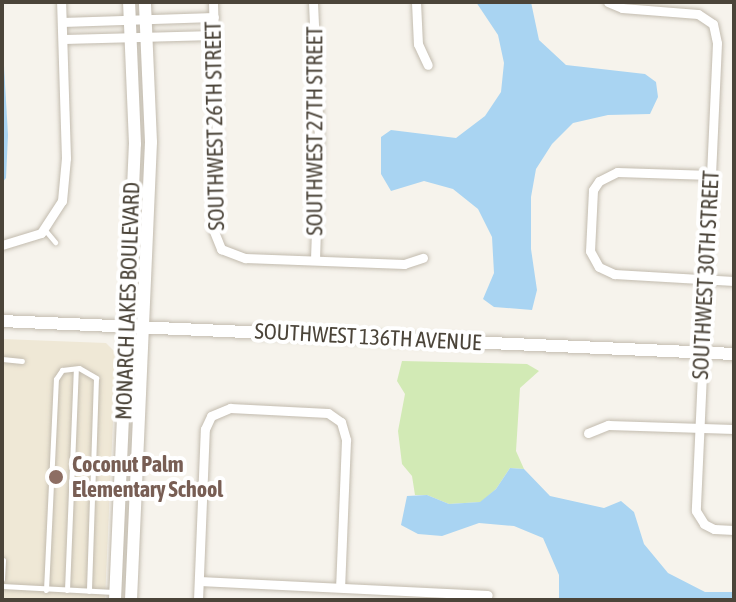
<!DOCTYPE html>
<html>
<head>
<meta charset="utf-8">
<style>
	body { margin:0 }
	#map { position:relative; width:736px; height:602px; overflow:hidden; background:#f6f3ec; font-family:"Asap Condensed",sans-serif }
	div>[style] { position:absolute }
	.education>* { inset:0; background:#efe8d6 }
	.green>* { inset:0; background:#d2eab5 }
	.water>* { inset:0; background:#a9d4f2 }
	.roads { filter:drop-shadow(0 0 2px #c2bbae) drop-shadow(0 0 2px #c2bbae) }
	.service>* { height:5px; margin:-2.5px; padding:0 2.5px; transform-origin:2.5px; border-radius:2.5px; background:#fff }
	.minor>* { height:9px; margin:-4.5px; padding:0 4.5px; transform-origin:4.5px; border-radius:4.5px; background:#fff }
	.tertiary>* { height:12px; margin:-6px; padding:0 6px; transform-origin:6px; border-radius:6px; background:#fff }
	.dots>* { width:22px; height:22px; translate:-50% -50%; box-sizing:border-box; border:4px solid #fff; border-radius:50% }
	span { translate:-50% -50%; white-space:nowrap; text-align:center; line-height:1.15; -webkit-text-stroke:8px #fff; paint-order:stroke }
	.street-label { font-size:22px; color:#4b4439 }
	.education-label { font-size:22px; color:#785e54; font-weight:700 }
	.left { translate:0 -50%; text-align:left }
	.frame { position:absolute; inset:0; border:4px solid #4b4439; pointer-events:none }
</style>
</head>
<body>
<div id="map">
	<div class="education">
		<i style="clip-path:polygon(2px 339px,106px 343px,116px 353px,105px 600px,2px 600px)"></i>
	</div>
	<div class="green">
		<i style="clip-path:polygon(402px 361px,527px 364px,539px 371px,520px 388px,516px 451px,524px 469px,510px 468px,496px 489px,481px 502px,449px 504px,427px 495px,415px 495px,412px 476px,402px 464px,398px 431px,405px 394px,397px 381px)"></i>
	</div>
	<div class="water">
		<i style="clip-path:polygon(476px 2px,531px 2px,539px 40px,566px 65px,645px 74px,656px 82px,658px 97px,650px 114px,608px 115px,573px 123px,552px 144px,536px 169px,531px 197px,531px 249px,537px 290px,532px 310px,494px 307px,483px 299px,494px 273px,492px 237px,478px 209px,453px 189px,424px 181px,391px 191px,381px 174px,381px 137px,391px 130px,456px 138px,485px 116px,501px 92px,504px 63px,498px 35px)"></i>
		<i style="clip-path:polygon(2px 32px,8px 135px,6px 178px,2px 183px)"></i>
		<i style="clip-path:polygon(510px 468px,524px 469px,550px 496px,604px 508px,621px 501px,634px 512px,644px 544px,668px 573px,705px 592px,734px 592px,734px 600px,559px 600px,559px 575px,543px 538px,514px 526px,479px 523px,442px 536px,418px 534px,401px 525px,407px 496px,427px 495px,449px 504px,480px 502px,496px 489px)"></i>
	</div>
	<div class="roads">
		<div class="service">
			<i style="left:45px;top:230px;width:16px;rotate:50deg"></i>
			<i style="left:2px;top:359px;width:20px;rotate:6deg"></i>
			<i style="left:2px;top:579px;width:19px;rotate:-87deg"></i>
			<i style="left:2px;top:586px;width:112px;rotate:3.1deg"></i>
			<i style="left:46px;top:590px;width:211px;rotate:-87.3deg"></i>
			<i style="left:56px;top:379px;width:11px;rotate:-56deg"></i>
			<i style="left:62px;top:370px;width:17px;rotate:-7deg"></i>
			<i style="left:79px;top:368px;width:20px;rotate:30deg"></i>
			<i style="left:96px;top:378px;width:213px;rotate:91.9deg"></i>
			<i style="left:67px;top:590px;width:221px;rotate:-87.7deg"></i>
		</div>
		<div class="minor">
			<i style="left:213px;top:2px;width:140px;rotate:88.4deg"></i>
			<i style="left:217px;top:142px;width:87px;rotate:92.6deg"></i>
			<i style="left:213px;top:229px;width:22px;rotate:68deg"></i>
			<i style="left:221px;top:249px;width:26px;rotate:21deg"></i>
			<i style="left:245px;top:258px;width:159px;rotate:2.2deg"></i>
			<i style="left:404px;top:264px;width:20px;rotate:-18deg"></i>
			<i style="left:313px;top:2px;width:137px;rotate:87.5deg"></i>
			<i style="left:319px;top:139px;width:121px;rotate:91.9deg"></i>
			<i style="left:416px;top:2px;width:42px;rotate:87.3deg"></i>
			<i style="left:418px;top:44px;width:23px;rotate:65deg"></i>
			<i style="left:608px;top:2px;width:15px;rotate:23deg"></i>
			<i style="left:622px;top:8px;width:76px;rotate:4.5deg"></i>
			<i style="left:698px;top:14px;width:18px;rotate:34deg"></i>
			<i style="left:713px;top:24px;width:19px;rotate:78deg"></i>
			<i style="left:717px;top:43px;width:468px;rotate:92.6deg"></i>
			<i style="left:696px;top:511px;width:15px;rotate:58deg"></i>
			<i style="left:704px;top:524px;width:11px;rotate:27deg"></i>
			<i style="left:714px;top:529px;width:20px;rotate:3deg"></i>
			<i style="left:62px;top:22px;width:152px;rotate:-1.9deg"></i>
			<i style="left:64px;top:39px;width:150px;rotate:-1.5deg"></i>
			<i style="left:711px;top:175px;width:94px;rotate:-178.2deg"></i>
			<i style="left:617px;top:172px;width:20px;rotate:153deg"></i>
			<i style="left:599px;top:181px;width:11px;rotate:124deg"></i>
			<i style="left:593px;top:190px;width:61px;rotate:92.8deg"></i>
			<i style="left:590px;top:251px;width:18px;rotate:61deg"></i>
			<i style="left:599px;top:267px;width:17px;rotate:25deg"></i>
			<i style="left:614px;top:274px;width:120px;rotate:3.3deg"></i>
			<i style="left:2px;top:245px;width:41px;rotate:-17.1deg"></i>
			<i style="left:41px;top:233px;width:38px;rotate:-57deg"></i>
			<i style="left:62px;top:201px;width:43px;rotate:-84.7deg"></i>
			<i style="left:66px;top:158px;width:156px;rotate:-91.8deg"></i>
			<i style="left:588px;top:433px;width:22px;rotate:-22deg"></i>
			<i style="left:608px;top:425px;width:126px;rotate:1.8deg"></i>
			<i style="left:199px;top:581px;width:289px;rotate:2.8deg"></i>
			<i style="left:198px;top:600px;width:171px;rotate:-87.7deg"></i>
			<i style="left:205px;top:429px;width:14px;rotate:-65deg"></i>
			<i style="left:211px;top:416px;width:21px;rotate:-23deg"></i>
			<i style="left:230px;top:408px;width:98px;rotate:2.9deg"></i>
			<i style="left:328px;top:413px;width:16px;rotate:35deg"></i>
			<i style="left:341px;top:422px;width:19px;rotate:74deg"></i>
			<i style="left:346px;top:440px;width:147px;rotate:92.3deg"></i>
		</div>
		<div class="tertiary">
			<i style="left:2px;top:321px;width:733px;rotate:2.58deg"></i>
			<i style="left:115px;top:600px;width:456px;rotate:-87.5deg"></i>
			<i style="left:135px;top:144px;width:142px;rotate:-92.4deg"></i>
			<i style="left:131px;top:600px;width:458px;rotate:-87.5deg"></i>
			<i style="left:151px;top:142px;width:140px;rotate:-92.5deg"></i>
		</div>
	</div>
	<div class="dots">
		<i style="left:56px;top:477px;background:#8d6e63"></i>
	</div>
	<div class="street-label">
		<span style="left:215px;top:126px;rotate:-91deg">SOUTHWEST 26TH STREET</span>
		<span style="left:315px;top:131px;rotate:-90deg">SOUTHWEST 27TH STREET</span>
		<span style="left:706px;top:275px;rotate:-87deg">SOUTHWEST 30TH STREET</span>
		<span style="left:128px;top:301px;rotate:-88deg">MONARCH LAKES BOULEVARD</span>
		<span style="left:368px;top:337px;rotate:3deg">SOUTHWEST 136TH AVENUE</span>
	</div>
	<div class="education-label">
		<span class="left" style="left:72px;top:477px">Coconut Palm<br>Elementary School</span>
	</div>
	<div class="frame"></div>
</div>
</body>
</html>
